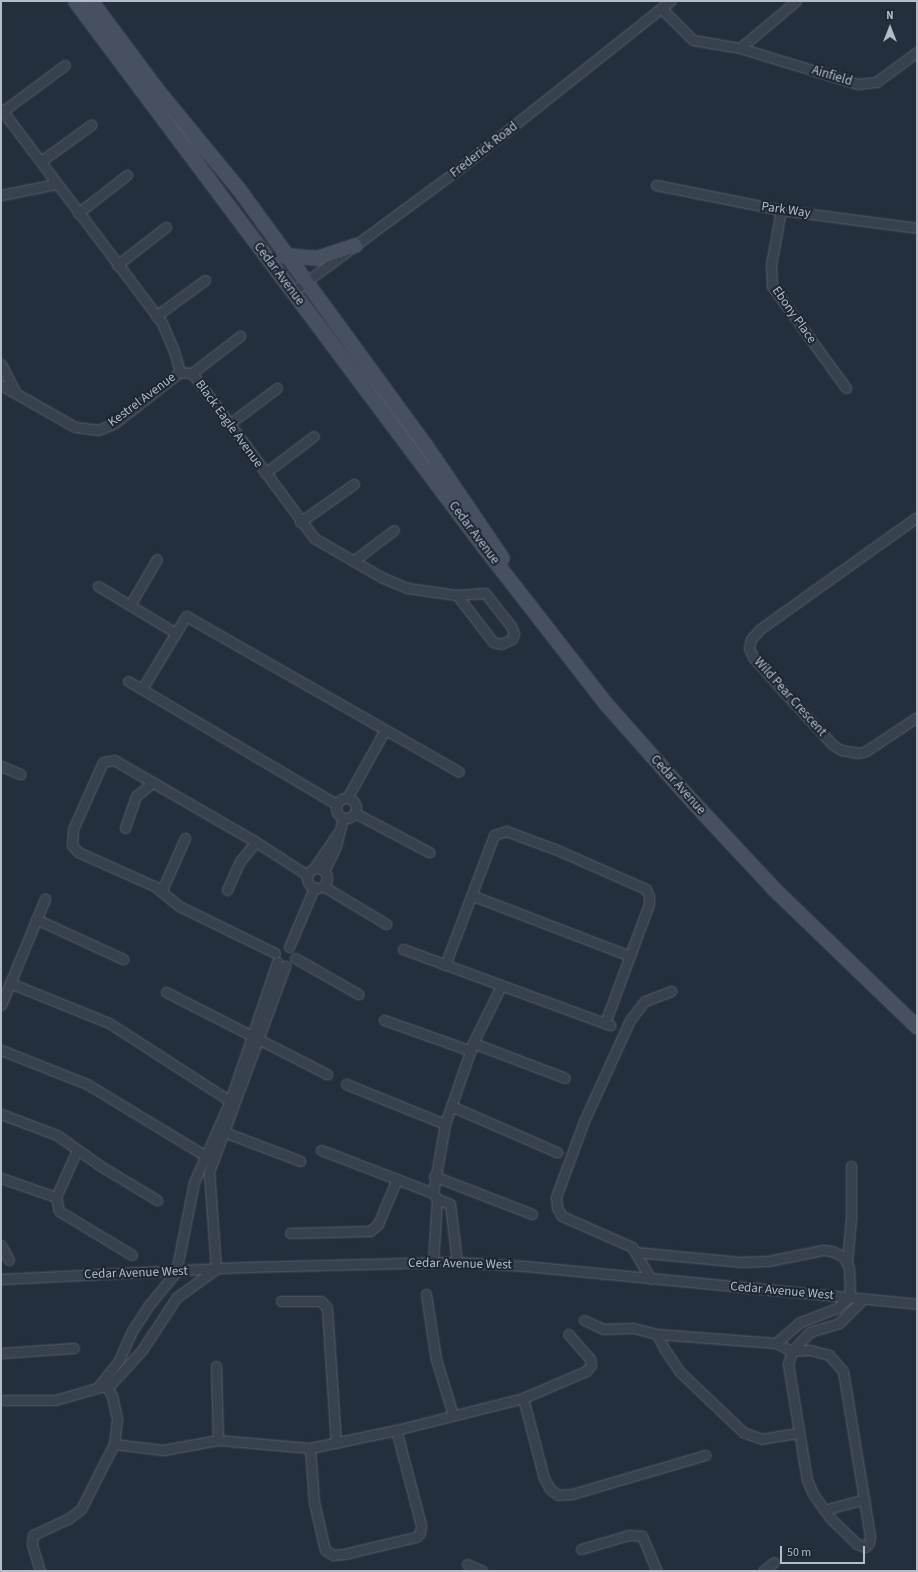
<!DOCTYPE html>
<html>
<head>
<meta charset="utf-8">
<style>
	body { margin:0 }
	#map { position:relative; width:918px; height:1572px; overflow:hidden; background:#242f3e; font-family:"Source Sans 3",sans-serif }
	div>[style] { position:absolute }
	.roads { filter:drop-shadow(0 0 1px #565f6c) drop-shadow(0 0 1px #565f6c) }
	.street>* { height:9px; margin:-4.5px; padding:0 4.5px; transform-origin:4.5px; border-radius:4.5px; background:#38414e }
	.street>.ring { margin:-4.5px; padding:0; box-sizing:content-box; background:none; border:9px solid #38414e; border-radius:50% }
	.secondary>* { height:13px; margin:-6.5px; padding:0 6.5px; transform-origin:6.5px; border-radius:6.5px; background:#465061 }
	span { translate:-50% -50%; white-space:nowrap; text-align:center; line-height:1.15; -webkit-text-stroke:4px #1d2633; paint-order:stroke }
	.street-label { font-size:13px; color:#b4bcc9 }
	.frame { position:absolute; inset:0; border:2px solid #b4bcc9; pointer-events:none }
	.north { position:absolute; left:870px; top:8px; width:40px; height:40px; -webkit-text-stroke:3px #1d2633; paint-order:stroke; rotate:0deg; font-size:11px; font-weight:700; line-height:16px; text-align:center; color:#b4bcc9 }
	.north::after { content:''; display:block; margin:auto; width:14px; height:18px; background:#b4bcc9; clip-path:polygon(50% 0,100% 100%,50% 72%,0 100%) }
	.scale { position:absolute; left:780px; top:1546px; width:85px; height:18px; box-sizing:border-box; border:2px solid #b4bcc9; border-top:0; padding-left:5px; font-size:12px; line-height:14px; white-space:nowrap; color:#b4bcc9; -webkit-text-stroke:3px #1d2633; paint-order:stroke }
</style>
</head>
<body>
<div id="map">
	<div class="roads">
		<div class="street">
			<i style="left:661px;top:8px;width:45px;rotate:45deg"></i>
			<i style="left:693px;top:40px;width:48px;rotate:9.7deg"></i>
			<i style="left:740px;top:48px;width:123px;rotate:17deg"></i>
			<i style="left:858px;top:84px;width:18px;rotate:-6deg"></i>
			<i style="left:876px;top:82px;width:51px;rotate:-36.2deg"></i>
			<i style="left:740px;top:48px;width:73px;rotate:-40deg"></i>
			<i style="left:1px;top:109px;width:268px;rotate:53deg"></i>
			<i style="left:162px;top:323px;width:30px;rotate:67deg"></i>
			<i style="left:174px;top:351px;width:22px;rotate:74deg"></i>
			<i style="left:3px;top:111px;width:77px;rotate:-36.6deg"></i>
			<i style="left:41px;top:161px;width:62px;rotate:-35.8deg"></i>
			<i style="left:656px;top:185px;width:127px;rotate:11.3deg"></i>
			<i style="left:781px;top:210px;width:137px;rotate:7.5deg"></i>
			<i style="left:1px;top:195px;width:56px;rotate:-11.3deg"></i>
			<i style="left:781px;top:210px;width:56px;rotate:100.3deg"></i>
			<i style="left:771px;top:265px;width:21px;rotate:87deg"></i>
			<i style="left:772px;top:286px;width:126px;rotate:54deg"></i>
			<i style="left:78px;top:213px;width:62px;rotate:-37.8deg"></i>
			<i style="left:117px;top:265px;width:62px;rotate:-37.8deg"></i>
			<i style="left:292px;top:292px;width:207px;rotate:-36.4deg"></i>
			<i style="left:459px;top:169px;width:270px;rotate:-38.5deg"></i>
			<i style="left:156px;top:316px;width:61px;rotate:-36.3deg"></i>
			<i style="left:1px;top:364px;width:33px;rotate:63deg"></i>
			<i style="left:180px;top:372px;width:12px;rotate:5deg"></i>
			<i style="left:192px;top:373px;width:205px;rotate:53.5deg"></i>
			<i style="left:314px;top:538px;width:78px;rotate:30.2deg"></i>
			<i style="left:381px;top:577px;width:28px;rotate:23deg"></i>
			<i style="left:407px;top:588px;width:50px;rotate:8deg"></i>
			<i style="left:457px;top:595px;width:28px;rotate:-4deg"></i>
			<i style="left:485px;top:593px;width:42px;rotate:51.8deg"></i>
			<i style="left:511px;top:626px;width:8px;rotate:67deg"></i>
			<i style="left:514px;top:633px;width:6px;rotate:108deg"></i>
			<i style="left:512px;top:639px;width:12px;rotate:156deg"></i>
			<i style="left:501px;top:644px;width:8px;rotate:-166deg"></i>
			<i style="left:493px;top:642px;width:59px;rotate:-127.5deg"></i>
			<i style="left:192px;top:373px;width:61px;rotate:-37.6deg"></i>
			<i style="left:1px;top:385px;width:85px;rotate:29.6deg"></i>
			<i style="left:75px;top:427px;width:23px;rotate:7deg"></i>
			<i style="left:98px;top:430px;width:18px;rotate:-22deg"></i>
			<i style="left:115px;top:423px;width:83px;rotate:-38.1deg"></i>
			<i style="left:229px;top:424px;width:60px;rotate:-36.9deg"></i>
			<i style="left:265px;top:473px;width:61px;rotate:-37.1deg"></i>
			<i style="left:917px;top:517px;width:193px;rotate:144.5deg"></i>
			<i style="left:760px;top:629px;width:13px;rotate:132deg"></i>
			<i style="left:751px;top:639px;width:9px;rotate:103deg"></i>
			<i style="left:749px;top:648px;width:10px;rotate:66deg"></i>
			<i style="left:753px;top:657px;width:47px;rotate:48.5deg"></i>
			<i style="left:784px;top:692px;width:72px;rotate:47.2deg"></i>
			<i style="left:833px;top:745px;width:9px;rotate:32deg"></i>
			<i style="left:841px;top:750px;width:17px;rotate:10deg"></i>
			<i style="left:858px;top:753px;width:8px;rotate:-14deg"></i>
			<i style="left:866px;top:751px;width:61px;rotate:-33.7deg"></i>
			<i style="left:300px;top:522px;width:66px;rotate:-35.1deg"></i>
			<i style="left:353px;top:561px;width:51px;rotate:-37.1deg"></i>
			<i style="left:98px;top:586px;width:91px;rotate:31.1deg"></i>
			<i style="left:130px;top:605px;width:53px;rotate:-59.6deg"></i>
			<i style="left:128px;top:681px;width:242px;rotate:30.6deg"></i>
			<i style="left:142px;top:689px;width:85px;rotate:-58.9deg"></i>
			<i style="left:186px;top:616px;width:314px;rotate:29.7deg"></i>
			<i style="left:1px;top:766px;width:21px;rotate:23deg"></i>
			<i class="ring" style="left:336px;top:798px;width:11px;height:11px"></i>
			<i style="left:347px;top:798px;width:78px;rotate:-60.8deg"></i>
			<i style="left:355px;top:813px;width:84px;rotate:27.8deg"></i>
			<i style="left:125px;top:828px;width:34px;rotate:-71deg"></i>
			<i style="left:136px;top:796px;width:22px;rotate:-39deg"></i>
			<i class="ring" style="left:307px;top:868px;width:11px;height:11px"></i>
			<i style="left:314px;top:868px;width:42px;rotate:-55.6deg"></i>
			<i style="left:324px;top:871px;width:28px;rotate:-64deg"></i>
			<i style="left:336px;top:846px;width:29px;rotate:-76deg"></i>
			<i style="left:323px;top:886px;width:74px;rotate:31.1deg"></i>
			<i style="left:162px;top:890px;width:57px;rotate:-66.1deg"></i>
			<i style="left:227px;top:890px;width:32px;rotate:-66deg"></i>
			<i style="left:240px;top:861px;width:25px;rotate:-50deg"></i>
			<i style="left:471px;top:895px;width:170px;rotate:21deg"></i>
			<i style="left:36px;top:919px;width:96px;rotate:24.7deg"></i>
			<i style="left:289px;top:947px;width:64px;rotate:-67deg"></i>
			<i style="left:403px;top:949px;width:221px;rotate:20.2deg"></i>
			<i style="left:275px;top:953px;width:107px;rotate:-153.9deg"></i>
			<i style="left:179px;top:906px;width:32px;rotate:-141deg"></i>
			<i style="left:154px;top:886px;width:83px;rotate:-155.9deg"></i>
			<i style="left:78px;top:852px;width:9px;rotate:-131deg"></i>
			<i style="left:72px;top:845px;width:16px;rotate:-86deg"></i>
			<i style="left:73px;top:829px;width:73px;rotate:-65.9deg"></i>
			<i style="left:103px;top:762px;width:11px;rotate:-10deg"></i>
			<i style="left:114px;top:760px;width:164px;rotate:30deg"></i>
			<i style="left:256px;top:842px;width:61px;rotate:32.9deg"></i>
			<i style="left:295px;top:958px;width:73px;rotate:29.7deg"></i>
			<i style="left:445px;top:965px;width:139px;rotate:-69.3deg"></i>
			<i style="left:494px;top:835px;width:13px;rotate:-18deg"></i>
			<i style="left:506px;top:831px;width:52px;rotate:20.2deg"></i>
			<i style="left:555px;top:849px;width:99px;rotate:23.7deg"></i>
			<i style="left:646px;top:889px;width:9px;rotate:69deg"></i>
			<i style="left:649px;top:897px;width:7px;rotate:90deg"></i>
			<i style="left:649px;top:904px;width:127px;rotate:110.3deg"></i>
			<i style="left:10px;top:983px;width:107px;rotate:22deg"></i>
			<i style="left:109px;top:1023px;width:144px;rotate:32.8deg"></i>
			<i style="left:166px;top:992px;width:181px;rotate:27deg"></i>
			<i style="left:1px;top:1005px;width:115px;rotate:-67.5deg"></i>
			<i style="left:384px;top:1020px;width:92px;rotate:19.6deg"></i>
			<i style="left:473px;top:1043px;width:98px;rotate:20.8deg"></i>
			<i style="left:1px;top:1050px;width:92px;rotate:21.6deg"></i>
			<i style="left:87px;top:1084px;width:143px;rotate:31.2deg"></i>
			<i style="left:346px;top:1084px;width:107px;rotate:22deg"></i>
			<i style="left:451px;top:1106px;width:116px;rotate:23.5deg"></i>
			<i style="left:1px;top:1114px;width:60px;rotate:20.6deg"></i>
			<i style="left:57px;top:1135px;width:52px;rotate:35.5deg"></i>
			<i style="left:99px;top:1165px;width:68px;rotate:31.1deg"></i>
			<i style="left:219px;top:1130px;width:87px;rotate:20.9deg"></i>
			<i style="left:77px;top:1150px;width:51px;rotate:114.1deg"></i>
			<i style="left:56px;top:1197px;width:14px;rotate:78deg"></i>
			<i style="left:59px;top:1211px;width:85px;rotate:31.1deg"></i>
			<i style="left:321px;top:1150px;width:120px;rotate:21deg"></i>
			<i style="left:434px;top:1176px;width:105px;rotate:21.2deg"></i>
			<i style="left:1px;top:1178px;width:58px;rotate:19.1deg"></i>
			<i style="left:437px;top:1199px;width:14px;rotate:21deg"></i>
			<i style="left:450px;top:1204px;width:58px;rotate:83.1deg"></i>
			<i style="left:290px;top:1233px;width:80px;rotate:-1.4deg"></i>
			<i style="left:370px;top:1231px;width:11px;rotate:-41deg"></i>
			<i style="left:378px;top:1224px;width:49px;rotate:-67.1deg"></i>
			<i style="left:1px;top:1245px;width:17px;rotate:62deg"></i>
			<i style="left:635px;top:1252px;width:105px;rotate:5.4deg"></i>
			<i style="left:740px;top:1262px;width:28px;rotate:-2deg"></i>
			<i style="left:768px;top:1261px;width:56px;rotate:-11.3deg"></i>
			<i style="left:823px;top:1250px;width:9px;rotate:6deg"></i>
			<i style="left:832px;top:1251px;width:13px;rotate:27deg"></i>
			<i style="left:844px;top:1257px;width:12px;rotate:66deg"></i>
			<i style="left:849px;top:1268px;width:29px;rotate:88deg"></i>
			<i style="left:850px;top:1297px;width:17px;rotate:140deg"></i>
			<i style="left:837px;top:1308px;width:40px;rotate:159deg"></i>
			<i style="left:800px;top:1322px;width:32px;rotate:139deg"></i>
			<i style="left:847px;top:1262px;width:44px;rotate:-84.8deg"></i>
			<i style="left:851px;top:1218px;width:52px;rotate:-90deg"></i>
			<i style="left:433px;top:1263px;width:64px;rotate:-86.4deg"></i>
			<i style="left:437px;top:1199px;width:7px;rotate:-124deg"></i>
			<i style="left:433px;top:1193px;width:70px;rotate:-80.1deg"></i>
			<i style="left:445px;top:1124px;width:86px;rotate:-70.9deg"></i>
			<i style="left:473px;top:1043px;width:64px;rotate:-63.8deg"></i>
			<i style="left:1px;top:1279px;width:244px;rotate:-2.8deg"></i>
			<i style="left:245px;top:1267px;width:212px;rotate:-1.4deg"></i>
			<i style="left:457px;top:1262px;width:68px;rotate:3.4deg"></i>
			<i style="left:525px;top:1266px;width:394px;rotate:5.5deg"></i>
			<i style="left:651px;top:1279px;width:37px;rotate:-121deg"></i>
			<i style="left:632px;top:1247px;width:77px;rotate:-156.1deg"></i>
			<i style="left:562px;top:1216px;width:9px;rotate:-122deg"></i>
			<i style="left:557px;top:1208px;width:11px;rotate:-95deg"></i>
			<i style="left:556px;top:1197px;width:81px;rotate:-69.8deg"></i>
			<i style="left:584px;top:1121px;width:111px;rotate:-65.5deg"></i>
			<i style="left:630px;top:1020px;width:24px;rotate:-52deg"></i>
			<i style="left:645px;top:1001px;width:28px;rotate:-21deg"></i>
			<i style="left:426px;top:1294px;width:66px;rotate:81.3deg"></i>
			<i style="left:436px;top:1359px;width:59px;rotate:73.1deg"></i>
			<i style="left:281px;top:1301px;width:40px"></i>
			<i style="left:321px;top:1301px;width:9px;rotate:49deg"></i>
			<i style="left:327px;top:1308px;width:135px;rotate:86.2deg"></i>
			<i style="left:584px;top:1320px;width:21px;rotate:25deg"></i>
			<i style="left:603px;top:1329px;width:30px;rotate:-2deg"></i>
			<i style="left:633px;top:1328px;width:25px;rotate:14deg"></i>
			<i style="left:810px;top:1350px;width:20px;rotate:15deg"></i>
			<i style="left:829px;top:1355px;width:21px;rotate:49deg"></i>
			<i style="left:843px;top:1371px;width:167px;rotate:80.7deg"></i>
			<i style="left:870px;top:1536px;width:7px;rotate:98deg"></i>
			<i style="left:869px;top:1543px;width:6px;rotate:135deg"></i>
			<i style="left:865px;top:1547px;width:9px;rotate:-159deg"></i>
			<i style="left:857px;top:1544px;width:37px;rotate:-136deg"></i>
			<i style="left:830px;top:1518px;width:29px;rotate:-125deg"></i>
			<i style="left:813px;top:1494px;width:15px;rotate:-113deg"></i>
			<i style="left:807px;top:1480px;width:118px;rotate:-99.3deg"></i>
			<i style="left:788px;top:1364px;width:14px;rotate:-73deg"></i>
			<i style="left:792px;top:1351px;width:18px;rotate:-3deg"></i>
			<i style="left:1px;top:1353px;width:73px;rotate:-3.9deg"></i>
			<i style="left:216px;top:1366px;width:74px;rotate:88.5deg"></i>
			<i style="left:98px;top:1387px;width:34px;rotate:-52deg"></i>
			<i style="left:119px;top:1360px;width:32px;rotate:-66deg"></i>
			<i style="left:132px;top:1331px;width:31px;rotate:-57deg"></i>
			<i style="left:149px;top:1305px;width:43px;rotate:-50.7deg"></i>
			<i style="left:176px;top:1272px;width:92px;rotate:-78.7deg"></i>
			<i style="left:194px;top:1182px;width:89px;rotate:-66deg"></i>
			<i style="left:230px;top:1101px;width:147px;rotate:-71.3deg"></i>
			<i style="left:523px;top:1398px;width:83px;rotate:75.3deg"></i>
			<i style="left:544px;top:1478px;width:13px;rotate:61deg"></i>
			<i style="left:550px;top:1489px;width:10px;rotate:37deg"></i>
			<i style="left:558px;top:1495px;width:14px;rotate:-4deg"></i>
			<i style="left:572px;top:1494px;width:139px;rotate:-16.3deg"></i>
			<i style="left:1px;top:1400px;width:54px"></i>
			<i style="left:55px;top:1400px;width:58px;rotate:-15.9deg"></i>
			<i style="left:111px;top:1384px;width:46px;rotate:-47.6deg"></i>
			<i style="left:142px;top:1350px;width:64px;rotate:-56.6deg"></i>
			<i style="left:177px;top:1297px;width:48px;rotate:-35.7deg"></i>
			<i style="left:216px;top:1269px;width:97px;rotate:-94.1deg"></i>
			<i style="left:209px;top:1172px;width:220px;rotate:-69.7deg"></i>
			<i style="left:798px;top:1433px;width:36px;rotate:171deg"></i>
			<i style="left:762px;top:1439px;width:20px;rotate:-160deg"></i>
			<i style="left:743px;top:1432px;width:87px;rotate:-136.4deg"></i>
			<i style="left:680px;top:1372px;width:27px;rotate:-124deg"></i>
			<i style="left:665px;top:1350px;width:18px;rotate:-117deg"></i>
			<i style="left:657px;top:1334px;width:119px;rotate:4.3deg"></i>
			<i style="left:776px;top:1343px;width:18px;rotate:27deg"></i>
			<i style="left:792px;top:1351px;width:26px;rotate:-47deg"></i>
			<i style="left:810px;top:1332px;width:30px;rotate:-17deg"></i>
			<i style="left:839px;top:1323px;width:35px;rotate:-45deg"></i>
			<i style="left:114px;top:1444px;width:49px;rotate:7deg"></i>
			<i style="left:163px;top:1450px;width:56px;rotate:-10.3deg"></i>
			<i style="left:218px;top:1440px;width:92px;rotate:5deg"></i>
			<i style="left:310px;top:1448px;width:88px;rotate:-11.8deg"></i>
			<i style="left:396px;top:1430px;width:131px;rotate:-14.1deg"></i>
			<i style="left:523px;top:1398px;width:69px;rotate:-23.2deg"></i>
			<i style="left:586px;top:1371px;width:8px;rotate:-50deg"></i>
			<i style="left:591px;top:1365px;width:6px;rotate:-99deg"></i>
			<i style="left:590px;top:1359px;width:33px;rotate:-131deg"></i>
			<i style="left:310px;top:1448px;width:54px;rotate:85.8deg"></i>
			<i style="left:314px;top:1502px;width:49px;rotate:77.1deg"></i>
			<i style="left:325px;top:1550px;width:9px;rotate:32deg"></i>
			<i style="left:333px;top:1555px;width:11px;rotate:-5deg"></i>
			<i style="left:344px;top:1554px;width:74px;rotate:-13.3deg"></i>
			<i style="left:416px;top:1537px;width:6px;rotate:-45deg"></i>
			<i style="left:420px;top:1533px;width:8px;rotate:-83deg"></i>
			<i style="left:421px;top:1525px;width:98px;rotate:-104.7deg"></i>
			<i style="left:824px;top:1510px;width:42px;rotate:-15deg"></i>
			<i style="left:581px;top:1549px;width:50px;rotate:-16.3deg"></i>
			<i style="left:629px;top:1535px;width:13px;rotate:4deg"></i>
			<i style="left:642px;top:1536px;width:38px;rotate:67deg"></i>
			<i style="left:467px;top:1564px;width:17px;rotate:25deg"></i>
			<i style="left:40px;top:1571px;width:28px;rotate:-107deg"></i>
			<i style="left:32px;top:1544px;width:9px;rotate:-84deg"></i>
			<i style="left:33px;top:1535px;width:40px;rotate:-25deg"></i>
			<i style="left:69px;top:1518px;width:15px;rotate:-37deg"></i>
			<i style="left:81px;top:1509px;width:73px;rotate:-63.1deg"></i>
			<i style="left:114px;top:1444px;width:25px;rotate:-83deg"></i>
			<i style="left:117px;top:1419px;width:24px;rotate:-102deg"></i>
			<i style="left:112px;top:1396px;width:16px;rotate:-120deg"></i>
			<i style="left:763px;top:1571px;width:14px;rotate:-39deg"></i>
		</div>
		<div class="secondary">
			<i style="left:75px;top:1px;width:681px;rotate:53.18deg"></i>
			<i style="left:483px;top:546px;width:202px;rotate:52.1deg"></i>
			<i style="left:607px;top:705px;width:128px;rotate:48.5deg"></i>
			<i style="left:692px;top:801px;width:119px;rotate:47deg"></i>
			<i style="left:773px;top:888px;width:200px;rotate:44deg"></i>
			<i style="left:91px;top:1px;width:112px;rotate:53.3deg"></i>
			<i style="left:158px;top:91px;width:129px;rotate:50.6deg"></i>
			<i style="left:240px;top:191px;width:316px;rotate:53.9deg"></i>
			<i style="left:426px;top:446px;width:135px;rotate:55.8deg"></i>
			<i style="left:284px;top:255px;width:32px;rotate:5deg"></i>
			<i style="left:316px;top:258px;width:41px;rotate:-18.4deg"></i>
		</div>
	</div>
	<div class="street-label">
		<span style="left:832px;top:76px;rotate:17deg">Ainfield</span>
		<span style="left:484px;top:150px;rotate:-38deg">Frederick Road</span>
		<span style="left:786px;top:210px;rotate:8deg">Park Way</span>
		<span style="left:279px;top:274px;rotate:53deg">Cedar Avenue</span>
		<span style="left:794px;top:315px;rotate:55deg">Ebony Place</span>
		<span style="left:142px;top:400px;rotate:-37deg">Kestrel Avenue</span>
		<span style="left:229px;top:424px;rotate:54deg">Black Eagle Avenue</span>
		<span style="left:474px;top:533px;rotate:53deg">Cedar Avenue</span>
		<span style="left:790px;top:697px;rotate:48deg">Wild Pear Crescent</span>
		<span style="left:678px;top:785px;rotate:48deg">Cedar Avenue</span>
		<span style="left:460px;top:1264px;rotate:1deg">Cedar Avenue West</span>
		<span style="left:136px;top:1273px;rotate:-2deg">Cedar Avenue West</span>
		<span style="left:782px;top:1291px;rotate:5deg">Cedar Avenue West</span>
	</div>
	<div class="frame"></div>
	<div class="north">N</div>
	<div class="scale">50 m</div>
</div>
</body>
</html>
